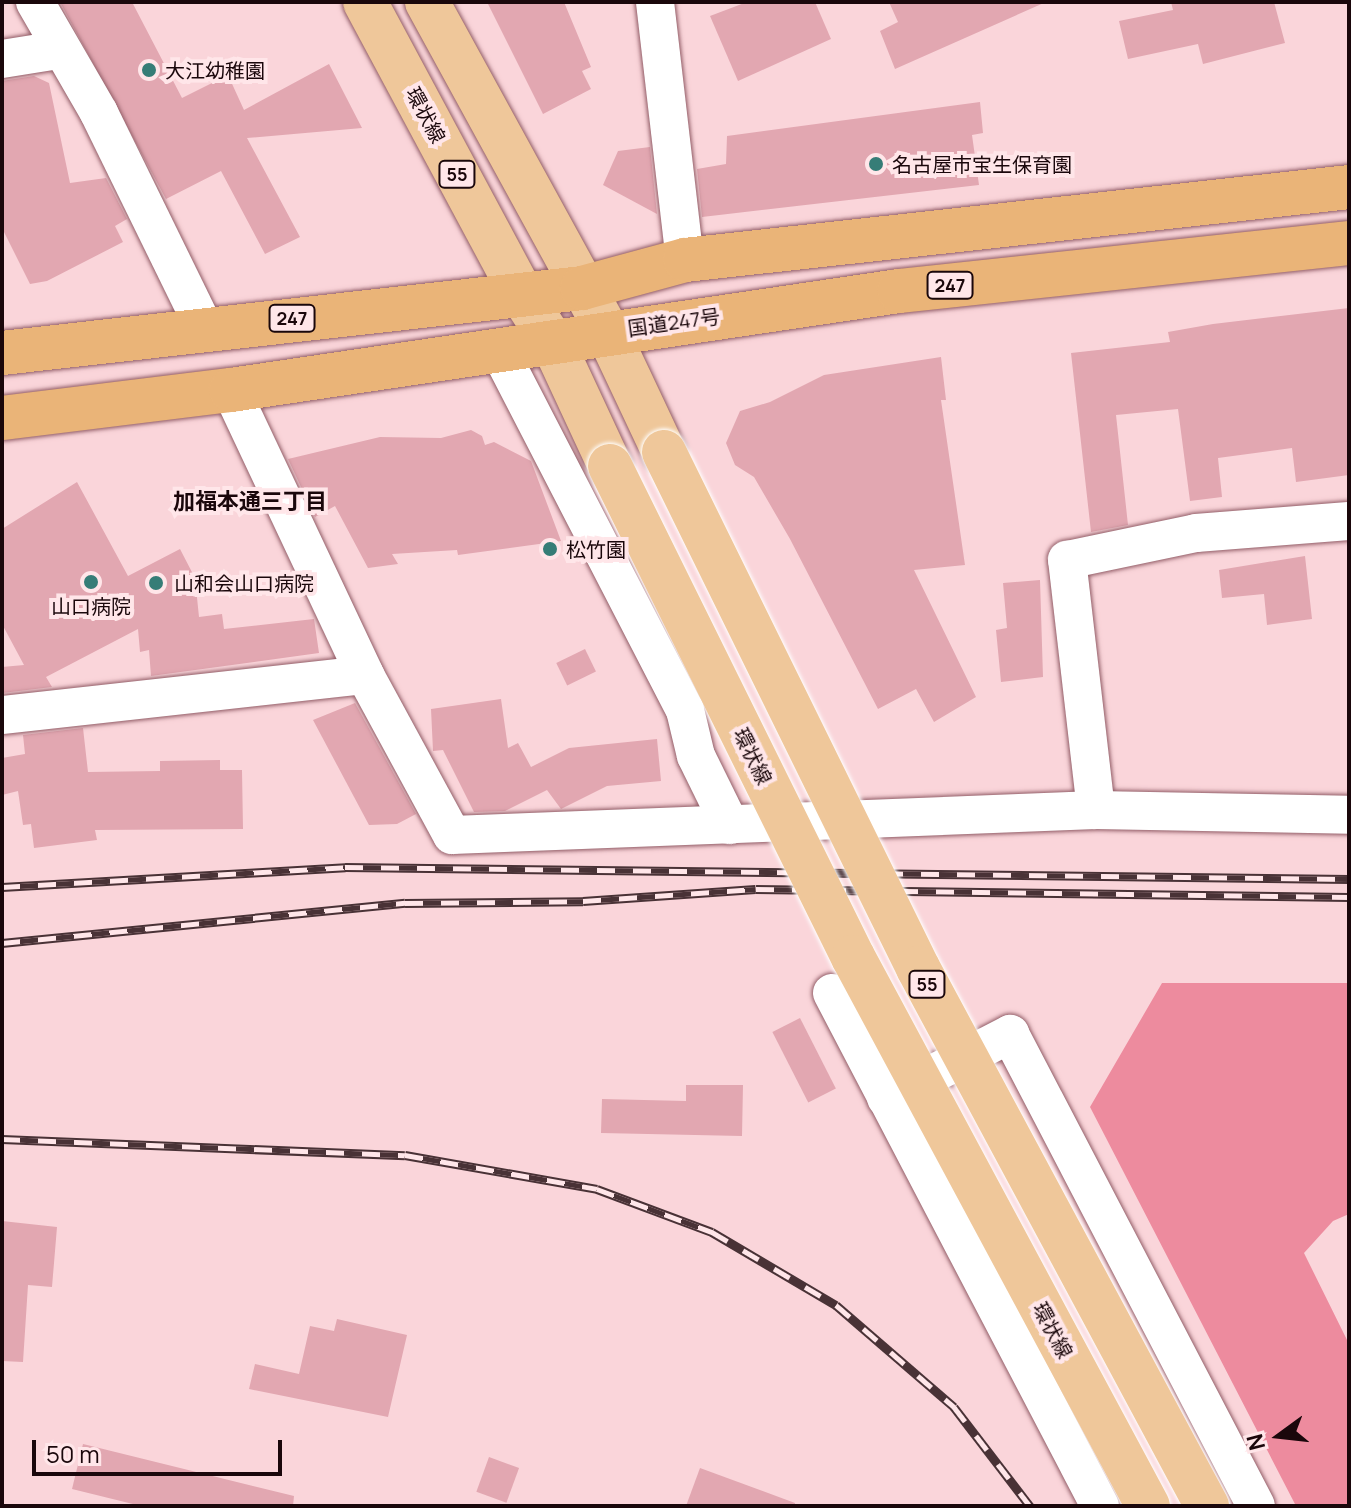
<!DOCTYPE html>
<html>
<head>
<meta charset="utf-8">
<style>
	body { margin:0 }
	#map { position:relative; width:1351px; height:1508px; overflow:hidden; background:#fad5da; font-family:Manrope,"Noto Sans JP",sans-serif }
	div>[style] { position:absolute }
	.green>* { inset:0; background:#ed8b9e }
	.building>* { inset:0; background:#e2a7b1; transform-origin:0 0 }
	.roads { filter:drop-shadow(0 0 2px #925d67) drop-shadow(0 0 2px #925d67) }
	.minor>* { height:38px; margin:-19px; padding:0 19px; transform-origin:19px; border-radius:19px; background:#fff }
	.primary>* { height:44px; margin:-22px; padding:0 22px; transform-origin:22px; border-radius:22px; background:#efc79a }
	.trunk>* { height:44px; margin:-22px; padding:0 22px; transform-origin:22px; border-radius:22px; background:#eab478 }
	.rail>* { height:9px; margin-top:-4.5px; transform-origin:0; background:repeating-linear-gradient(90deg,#ffe6e9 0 18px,#493236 0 36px); box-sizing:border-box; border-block:2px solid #493236 }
	.bridges { filter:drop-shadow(0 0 2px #fff) drop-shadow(0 0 2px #fff) }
	.primary-bridge>* { height:44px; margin:-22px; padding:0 22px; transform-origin:22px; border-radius:22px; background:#efc79a }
	.dots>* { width:22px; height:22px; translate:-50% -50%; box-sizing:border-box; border:4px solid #ffe6e9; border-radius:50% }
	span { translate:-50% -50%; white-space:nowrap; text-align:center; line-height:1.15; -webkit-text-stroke:8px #ffe6e9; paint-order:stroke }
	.shield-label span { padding:2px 6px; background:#ffe6e9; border:2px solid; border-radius:6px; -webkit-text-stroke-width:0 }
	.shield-label { font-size:18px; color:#1a070b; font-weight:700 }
	.poi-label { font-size:20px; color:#1a070b }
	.left { translate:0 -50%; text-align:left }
	.street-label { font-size:20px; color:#1a070b }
	.neighbourhood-label { font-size:22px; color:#1a070b; font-weight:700 }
	.frame { position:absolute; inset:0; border:4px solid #1a070b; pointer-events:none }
	.north { position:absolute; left:1239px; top:1396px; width:80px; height:80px; -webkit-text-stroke:6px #ffe6e9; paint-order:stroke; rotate:255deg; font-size:22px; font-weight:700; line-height:32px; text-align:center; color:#1a070b }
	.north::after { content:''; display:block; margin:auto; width:28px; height:36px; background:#1a070b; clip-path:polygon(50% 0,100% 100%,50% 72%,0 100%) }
	.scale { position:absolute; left:32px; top:1440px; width:250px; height:36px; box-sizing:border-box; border:4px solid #1a070b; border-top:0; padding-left:10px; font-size:24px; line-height:28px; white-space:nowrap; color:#1a070b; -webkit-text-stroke:6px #ffe6e9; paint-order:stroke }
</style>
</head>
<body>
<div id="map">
	<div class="green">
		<i style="clip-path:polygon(1162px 983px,1349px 983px,1349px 1214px,1333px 1221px,1304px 1253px,1349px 1344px,1349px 1506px,1296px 1506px,1090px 1107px)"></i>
	</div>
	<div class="building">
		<i style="clip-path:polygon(60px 2px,132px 2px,182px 98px,228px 75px,244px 110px,329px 64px,362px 128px,247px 138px,300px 237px,265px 254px,221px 171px,166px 199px)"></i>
		<i style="clip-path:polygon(487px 2px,564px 2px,591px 67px,582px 71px,591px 89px,543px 114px)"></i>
		<i style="clip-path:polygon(747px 2px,815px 2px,831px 39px,738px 81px,710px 16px)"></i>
		<i style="clip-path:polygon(889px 2px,1046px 2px,895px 69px,880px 31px,898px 22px)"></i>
		<i style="clip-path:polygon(1171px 2px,1274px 2px,1285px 43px,1203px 64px,1198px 44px,1128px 59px,1119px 21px,1173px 10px)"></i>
		<i style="clip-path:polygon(34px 76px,49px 83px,70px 183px,106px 178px,127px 219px,115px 226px,123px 242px,47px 281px,30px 284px,2px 228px,2px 81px)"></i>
		<i style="clip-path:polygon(980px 102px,983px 133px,972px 135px,979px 185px,702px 217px,697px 169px,726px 164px,727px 136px)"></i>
		<i style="clip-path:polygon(650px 147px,657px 214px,603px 185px,618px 151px)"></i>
		<i style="clip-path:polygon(1349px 308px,1349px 475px,1296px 482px,1292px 448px,1218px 458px,1222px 497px,1190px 501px,1178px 409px,1116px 415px,1128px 525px,1091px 532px,1071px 353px,1170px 342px,1168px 332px,1213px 324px)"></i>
		<i style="clip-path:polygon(941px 357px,946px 400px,941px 400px,965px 565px,914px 570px,976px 697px,934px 722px,916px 689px,878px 709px,790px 539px,754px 477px,735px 465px,726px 443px,740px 411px,770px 402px,824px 375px)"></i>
		<i style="clip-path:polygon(471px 430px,482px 436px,485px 445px,494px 442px,531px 461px,561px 541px,458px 555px,457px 550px,392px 554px,398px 564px,368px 568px,335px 506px,315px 517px,288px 459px,380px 437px,441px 438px)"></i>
		<i style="clip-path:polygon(77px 482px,128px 576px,180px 549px,195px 578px,199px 617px,222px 614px,224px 629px,314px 619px,319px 653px,151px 676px,149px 650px,140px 652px,138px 629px,46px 677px,52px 687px,2px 693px,2px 667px,24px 665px,2px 624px,2px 529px)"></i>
		<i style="clip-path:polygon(1305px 556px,1312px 619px,1267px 625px,1264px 594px,1222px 598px,1219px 570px)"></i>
		<i style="clip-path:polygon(1040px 580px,1043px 677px,1001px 682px,996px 630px,1007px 628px,1003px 583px)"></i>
		<i style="left:585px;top:649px;width:25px;height:32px;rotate:64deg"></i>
		<i style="clip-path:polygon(501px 699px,508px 748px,518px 743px,531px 767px,569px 748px,657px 739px,661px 781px,607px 786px,561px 809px,547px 790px,505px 811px,474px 812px,443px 750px,433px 751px,431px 709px)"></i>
		<i style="clip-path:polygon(355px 703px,416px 814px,397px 824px,369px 825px,313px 720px)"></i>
		<i style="clip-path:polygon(83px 728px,88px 772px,160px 771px,160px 761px,220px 760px,220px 770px,242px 770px,243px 829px,95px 830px,97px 840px,34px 848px,31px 824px,23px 825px,18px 791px,2px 795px,2px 758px,25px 754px,23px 735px)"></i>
		<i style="left:800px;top:1018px;width:79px;height:31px;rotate:63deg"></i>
		<i style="clip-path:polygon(686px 1085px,743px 1085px,742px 1136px,601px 1133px,602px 1099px,686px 1101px)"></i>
		<i style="clip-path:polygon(2px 1221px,57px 1227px,52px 1287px,28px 1285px,23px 1362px,2px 1361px)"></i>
		<i style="clip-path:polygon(337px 1319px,407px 1335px,388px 1417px,249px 1389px,255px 1364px,299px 1374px,310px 1326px,334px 1331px)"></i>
		<i style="clip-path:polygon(83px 1444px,294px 1496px,293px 1506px,141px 1506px,72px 1489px)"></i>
		<i style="left:489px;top:1457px;width:32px;height:37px;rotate:20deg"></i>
		<i style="clip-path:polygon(700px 1468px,795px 1503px,795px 1506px,686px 1506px)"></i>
	</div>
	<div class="roads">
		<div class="minor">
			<i style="left:35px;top:2px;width:128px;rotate:60deg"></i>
			<i style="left:99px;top:113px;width:238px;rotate:63.9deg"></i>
			<i style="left:655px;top:2px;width:260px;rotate:83.4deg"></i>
			<i style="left:2px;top:59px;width:57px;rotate:-9.1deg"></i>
			<i style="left:499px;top:350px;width:405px;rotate:62.7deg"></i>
			<i style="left:685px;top:710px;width:47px;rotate:76.6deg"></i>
			<i style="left:696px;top:756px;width:77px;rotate:63.8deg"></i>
			<i style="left:231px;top:390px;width:315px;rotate:64.8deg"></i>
			<i style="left:2px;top:715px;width:365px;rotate:-6.3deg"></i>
			<i style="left:365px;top:675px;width:182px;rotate:61.5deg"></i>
			<i style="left:452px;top:835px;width:644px;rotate:-2.22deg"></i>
			<i style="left:1096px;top:810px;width:253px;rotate:1.1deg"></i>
			<i style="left:1096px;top:810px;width:252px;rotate:-96.6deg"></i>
			<i style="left:1067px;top:560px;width:132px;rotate:-11.8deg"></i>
			<i style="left:1196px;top:533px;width:153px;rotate:-4.5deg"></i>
			<i style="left:832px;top:993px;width:579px;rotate:62.42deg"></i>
			<i style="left:886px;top:1098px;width:140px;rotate:-27.3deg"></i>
			<i style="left:1010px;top:1034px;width:532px;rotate:62.47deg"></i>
		</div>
		<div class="primary">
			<i style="left:365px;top:2px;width:332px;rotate:61.8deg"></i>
			<i style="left:522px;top:295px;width:57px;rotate:57.1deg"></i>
			<i style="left:553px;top:343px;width:136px;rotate:65.1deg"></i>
			<i style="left:427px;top:2px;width:375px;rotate:61.3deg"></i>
			<i style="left:607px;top:331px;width:134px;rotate:64.8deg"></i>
		</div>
		<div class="trunk">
			<i style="left:2px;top:353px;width:584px;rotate:-6.39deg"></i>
			<i style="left:582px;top:288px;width:107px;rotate:-15.2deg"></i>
			<i style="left:685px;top:260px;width:668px;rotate:-6.27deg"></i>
			<i style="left:2px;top:418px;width:231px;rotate:-7deg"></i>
			<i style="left:231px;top:390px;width:675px;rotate:-8.43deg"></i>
			<i style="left:899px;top:291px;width:453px;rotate:-6.1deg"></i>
		</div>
	</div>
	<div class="rail">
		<i style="left:2px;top:887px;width:344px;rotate:-3.3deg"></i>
		<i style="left:345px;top:867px;width:1004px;rotate:0.68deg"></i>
		<i style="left:2px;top:943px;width:405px;rotate:-5.7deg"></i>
		<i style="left:405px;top:903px;width:178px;rotate:-0.6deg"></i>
		<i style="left:583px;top:901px;width:173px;rotate:-4deg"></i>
		<i style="left:756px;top:889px;width:593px;rotate:0.77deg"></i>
		<i style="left:2px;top:1139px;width:403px;rotate:2.3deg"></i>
		<i style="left:405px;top:1155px;width:195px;rotate:10deg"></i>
		<i style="left:597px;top:1189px;width:123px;rotate:20.5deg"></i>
		<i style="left:712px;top:1232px;width:144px;rotate:30.5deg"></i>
		<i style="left:836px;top:1305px;width:156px;rotate:40.8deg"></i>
		<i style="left:954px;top:1407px;width:125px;rotate:52.5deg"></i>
	</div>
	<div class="bridges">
		<div class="primary-bridge">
			<i style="left:664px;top:452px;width:575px;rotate:63.79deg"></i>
			<i style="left:918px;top:968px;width:611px;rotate:61.76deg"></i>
			<i style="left:610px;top:466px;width:548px;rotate:63.67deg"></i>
			<i style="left:853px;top:957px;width:623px;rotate:61.75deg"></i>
		</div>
	</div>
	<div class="dots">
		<i style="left:149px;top:70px;background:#367d77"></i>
		<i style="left:876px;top:164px;background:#367d77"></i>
		<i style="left:550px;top:549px;background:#367d77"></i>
		<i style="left:91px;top:582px;background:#367d77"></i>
		<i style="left:156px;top:583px;background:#367d77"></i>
	</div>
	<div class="shield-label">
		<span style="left:457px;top:174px">55</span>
		<span style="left:950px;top:285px">247</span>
		<span style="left:292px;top:318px">247</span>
		<span style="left:927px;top:984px">55</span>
	</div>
	<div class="poi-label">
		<span class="left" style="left:165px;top:70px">大江幼稚園</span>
		<span class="left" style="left:892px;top:164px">名古屋市宝生保育園</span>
		<span class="left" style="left:566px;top:549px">松竹園</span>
		<span class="left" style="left:174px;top:583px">山和会山口病院</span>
		<span style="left:91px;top:606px">山口病院</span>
	</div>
	<div class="street-label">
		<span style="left:426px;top:115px;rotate:62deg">環状線</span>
		<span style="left:674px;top:322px;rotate:-8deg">国道247号</span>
		<span style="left:753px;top:756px;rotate:64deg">環状線</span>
		<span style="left:1053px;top:1330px;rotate:62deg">環状線</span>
	</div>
	<div class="neighbourhood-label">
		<span style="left:250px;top:502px">加福本通三丁目</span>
	</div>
	<div class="frame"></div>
	<div class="north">N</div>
	<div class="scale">50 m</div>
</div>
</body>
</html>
